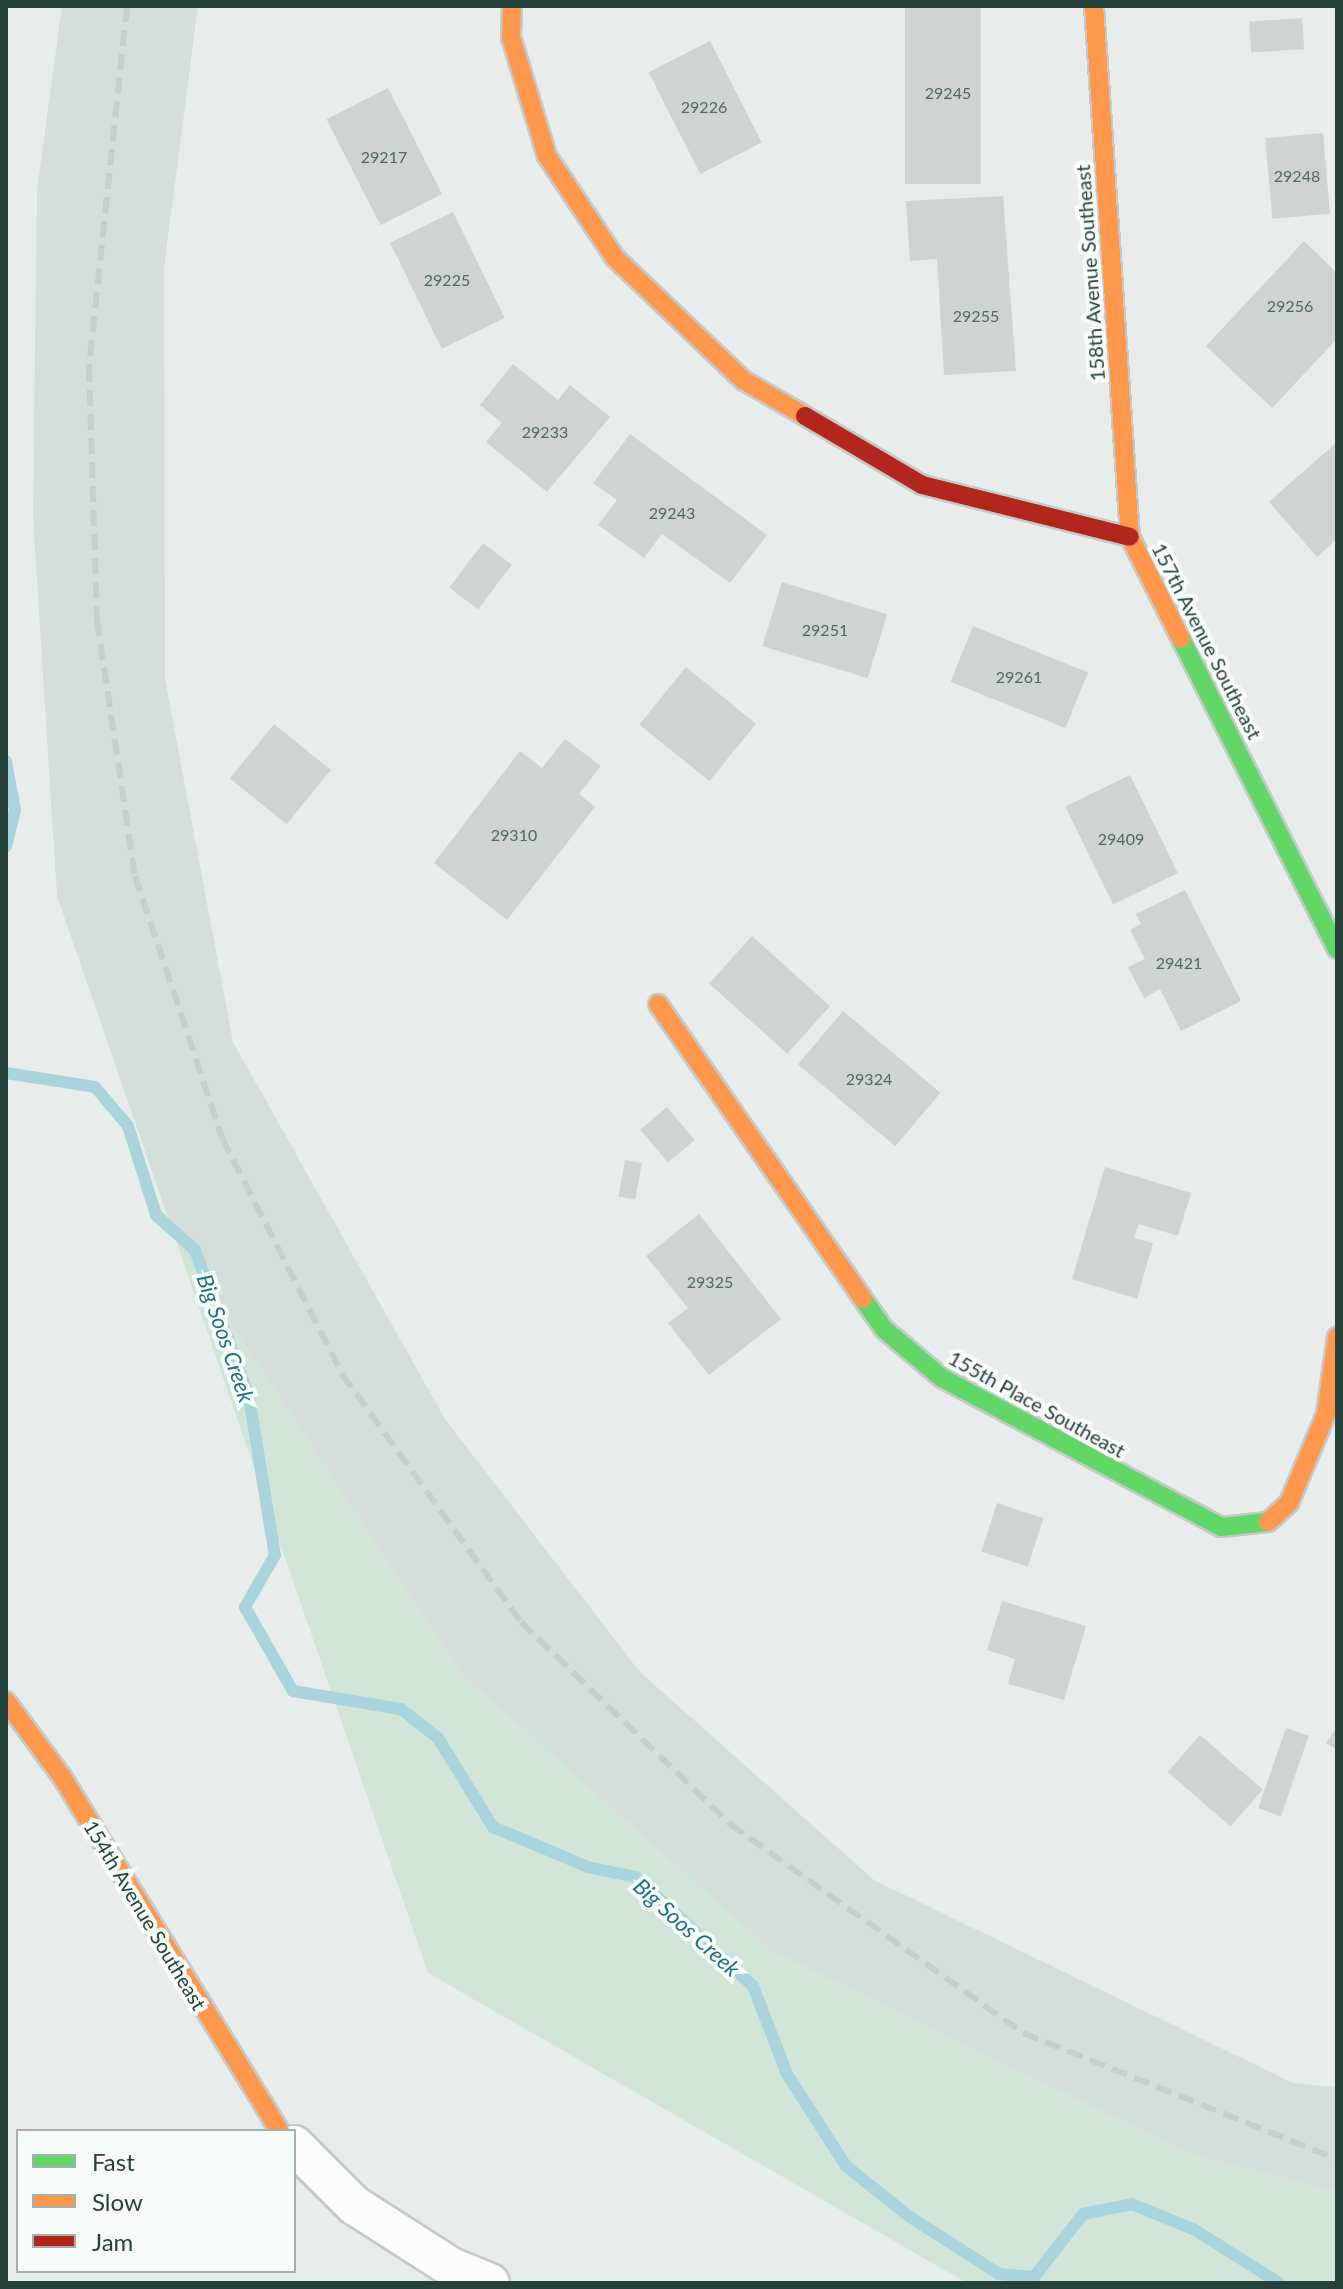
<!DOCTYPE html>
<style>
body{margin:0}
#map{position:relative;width:1343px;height:2289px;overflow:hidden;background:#e8edeb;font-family:Lato,sans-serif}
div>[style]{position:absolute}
.built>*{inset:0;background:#d6dedb}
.green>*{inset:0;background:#d1e6d8}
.stream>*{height:12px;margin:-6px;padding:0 6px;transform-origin:6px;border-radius:6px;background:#a9d4db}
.building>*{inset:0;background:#cfd4d2;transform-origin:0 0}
.roads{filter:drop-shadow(2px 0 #c5cac8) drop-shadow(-2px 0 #c5cac8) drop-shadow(0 2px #c5cac8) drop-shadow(0 -2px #c5cac8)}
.street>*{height:38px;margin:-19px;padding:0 19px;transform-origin:19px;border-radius:19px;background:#fcfcfc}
.fast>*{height:18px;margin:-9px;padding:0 9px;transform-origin:9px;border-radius:9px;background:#63d668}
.slow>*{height:18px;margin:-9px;padding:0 9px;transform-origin:9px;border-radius:9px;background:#ff974d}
.jam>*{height:18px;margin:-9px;padding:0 9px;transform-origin:9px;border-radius:9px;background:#b3261e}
.rail>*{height:6px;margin-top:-3px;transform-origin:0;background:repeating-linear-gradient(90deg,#c9cdcc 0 16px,transparent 0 24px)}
span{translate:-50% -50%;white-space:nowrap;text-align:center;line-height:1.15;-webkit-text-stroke:8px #f7fbf9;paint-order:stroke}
.number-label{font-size:16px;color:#506761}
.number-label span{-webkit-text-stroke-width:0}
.street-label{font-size:20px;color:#24423a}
.water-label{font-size:22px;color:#1c6f80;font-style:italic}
.frame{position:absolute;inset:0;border:8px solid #24423a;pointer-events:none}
.legend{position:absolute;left:16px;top:2129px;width:280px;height:144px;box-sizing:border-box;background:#f7fbf9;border:2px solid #a3b1ad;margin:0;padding:10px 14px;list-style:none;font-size:24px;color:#24423a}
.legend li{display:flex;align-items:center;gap:16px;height:40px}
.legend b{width:40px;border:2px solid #a3b1ad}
</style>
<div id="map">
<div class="built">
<div style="clip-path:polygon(62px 6px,198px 6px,164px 268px,165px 679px,233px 1042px,445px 1419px,640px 1672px,874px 1880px,1293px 2083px,1337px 2087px,1337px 2192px,1189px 2154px,771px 1951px,463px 1676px,176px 1241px,57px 896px,33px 517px,37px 190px)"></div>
</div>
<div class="green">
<div style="clip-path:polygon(176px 1241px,463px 1676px,771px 1951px,1189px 2154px,1337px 2192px,1337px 2283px,967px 2283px,428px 1973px)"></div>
</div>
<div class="stream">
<div style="left:6px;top:761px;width:50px;rotate:79.6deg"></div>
<div style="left:15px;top:810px;width:38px;rotate:104deg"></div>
<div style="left:6px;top:1073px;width:90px;rotate:8.9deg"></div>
<div style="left:95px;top:1087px;width:51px;rotate:49.8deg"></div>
<div style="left:128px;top:1126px;width:93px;rotate:72.5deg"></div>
<div style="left:156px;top:1215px;width:52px;rotate:41.9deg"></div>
<div style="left:195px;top:1250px;width:157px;rotate:69.8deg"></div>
<div style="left:249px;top:1397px;width:160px;rotate:80.7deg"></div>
<div style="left:275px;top:1555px;width:60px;rotate:120deg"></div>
<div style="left:245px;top:1607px;width:97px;rotate:60.3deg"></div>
<div style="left:293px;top:1691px;width:109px;rotate:9.5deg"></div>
<div style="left:401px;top:1709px;width:47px;rotate:38.1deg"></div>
<div style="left:438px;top:1738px;width:105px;rotate:58.3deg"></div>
<div style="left:493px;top:1827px;width:103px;rotate:22.8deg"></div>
<div style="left:588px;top:1867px;width:49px;rotate:11.8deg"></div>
<div style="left:636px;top:1877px;width:160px;rotate:43deg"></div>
<div style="left:753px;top:1986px;width:94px;rotate:68.9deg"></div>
<div style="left:787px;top:2074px;width:109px;rotate:57.3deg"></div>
<div style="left:846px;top:2166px;width:82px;rotate:38.6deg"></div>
<div style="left:910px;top:2217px;width:106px;rotate:32.6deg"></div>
<div style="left:999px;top:2274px;width:35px;rotate:5deg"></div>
<div style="left:1034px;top:2277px;width:80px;rotate:-52.1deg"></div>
<div style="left:1083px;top:2214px;width:50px;rotate:-11.5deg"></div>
<div style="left:1132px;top:2204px;width:68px;rotate:22.4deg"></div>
<div style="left:1195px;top:2230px;width:99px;rotate:32.2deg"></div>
</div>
<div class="building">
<div style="left:905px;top:6px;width:76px;height:178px"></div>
<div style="left:1302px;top:18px;width:31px;height:53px;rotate:86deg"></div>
<div style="left:710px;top:41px;width:114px;height:69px;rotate:63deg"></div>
<div style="left:388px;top:88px;width:119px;height:69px;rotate:63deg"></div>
<div style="left:1323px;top:133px;width:81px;height:58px;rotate:85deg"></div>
<div style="clip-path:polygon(1003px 196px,1016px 371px,944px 375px,937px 259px,910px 261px,906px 201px)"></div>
<div style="left:453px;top:212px;width:118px;height:70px;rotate:64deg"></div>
<div style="clip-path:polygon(1304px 241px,1337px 273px,1337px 339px,1272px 408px,1206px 346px)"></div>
<div style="clip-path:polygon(513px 364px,558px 400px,570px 385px,610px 417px,547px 492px,486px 442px,502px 423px,480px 405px)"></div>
<div style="clip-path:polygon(630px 434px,767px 535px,730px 583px,662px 534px,644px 558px,598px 525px,617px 500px,593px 483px)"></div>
<div style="clip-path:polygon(1337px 442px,1337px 539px,1317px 557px,1269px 502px)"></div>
<div style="left:483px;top:543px;width:36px;height:56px;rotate:37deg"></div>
<div style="left:782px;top:582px;width:110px;height:67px;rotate:17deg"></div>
<div style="left:973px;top:626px;width:124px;height:60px;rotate:22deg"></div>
<div style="left:686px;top:667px;width:90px;height:74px;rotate:39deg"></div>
<div style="left:274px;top:724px;width:73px;height:70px;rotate:39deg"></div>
<div style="clip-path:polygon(565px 739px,601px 766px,579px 794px,595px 807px,507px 920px,434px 863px,520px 751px,542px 768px)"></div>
<div style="left:1130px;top:775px;width:109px;height:72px;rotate:64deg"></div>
<div style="clip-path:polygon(1185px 890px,1241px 1001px,1181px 1031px,1160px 989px,1144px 998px,1128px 967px,1145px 959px,1130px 930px,1141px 924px,1136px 914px)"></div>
<div style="left:752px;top:936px;width:105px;height:64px;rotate:42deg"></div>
<div style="left:843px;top:1011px;width:127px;height:70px;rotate:40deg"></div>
<div style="left:667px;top:1107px;width:43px;height:35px;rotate:50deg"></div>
<div style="left:625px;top:1160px;width:17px;height:37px;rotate:10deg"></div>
<div style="clip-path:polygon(1105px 1167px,1191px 1193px,1178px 1236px,1139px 1224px,1134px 1238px,1153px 1243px,1137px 1299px,1072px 1279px)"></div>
<div style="clip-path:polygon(699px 1214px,781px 1319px,709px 1375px,668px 1323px,688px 1308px,646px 1256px)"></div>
<div style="left:997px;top:1503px;width:49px;height:51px;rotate:18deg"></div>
<div style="clip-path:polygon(1002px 1601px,1086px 1626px,1064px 1700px,1008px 1684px,1015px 1659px,987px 1650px)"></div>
<div style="clip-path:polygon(1337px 1727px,1337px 1750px,1326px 1743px)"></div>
<div style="left:1286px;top:1728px;width:24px;height:85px;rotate:19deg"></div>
<div style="left:1200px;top:1735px;width:83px;height:49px;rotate:41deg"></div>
</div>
<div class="roads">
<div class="street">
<div style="left:294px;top:2145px;width:85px;rotate:45deg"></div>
<div style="left:354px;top:2205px;width:115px;rotate:32.6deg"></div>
<div style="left:451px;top:2267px;width:42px;rotate:22.3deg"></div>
</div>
<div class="fast">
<div style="left:1181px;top:639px;width:347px;rotate:63.3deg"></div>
<div style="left:863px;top:1299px;width:38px;rotate:55deg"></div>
<div style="left:885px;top:1330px;width:75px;rotate:40.1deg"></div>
<div style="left:942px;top:1378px;width:316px;rotate:28.1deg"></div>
<div style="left:1221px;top:1527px;width:47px;rotate:-6.1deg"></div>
</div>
<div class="slow">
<div style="left:512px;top:6px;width:31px;rotate:92deg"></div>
<div style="left:511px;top:37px;width:124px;rotate:73.2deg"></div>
<div style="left:547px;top:156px;width:123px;rotate:56.3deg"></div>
<div style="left:615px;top:258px;width:177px;rotate:43.6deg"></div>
<div style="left:743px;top:380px;width:72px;rotate:30.1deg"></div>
<div style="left:1094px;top:6px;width:532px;rotate:86.12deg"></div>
<div style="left:1130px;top:537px;width:114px;rotate:63.4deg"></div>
<div style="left:658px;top:1004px;width:359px;rotate:55.2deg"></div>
<div style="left:1268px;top:1522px;width:28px;rotate:-42deg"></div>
<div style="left:1289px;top:1503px;width:96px;rotate:-67.4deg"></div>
<div style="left:1326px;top:1414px;width:78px;rotate:-81.9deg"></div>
<div style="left:6px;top:1701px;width:94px;rotate:53.6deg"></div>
<div style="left:62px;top:1777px;width:416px;rotate:58.4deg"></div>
</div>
<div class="jam">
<div style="left:805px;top:416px;width:136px;rotate:30.5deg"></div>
<div style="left:922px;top:485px;width:214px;rotate:14deg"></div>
</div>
</div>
<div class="rail">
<div style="left:127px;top:6px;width:362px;rotate:96deg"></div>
<div style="left:89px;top:366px;width:254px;rotate:88.2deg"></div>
<div style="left:97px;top:620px;width:259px;rotate:81.6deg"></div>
<div style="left:135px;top:876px;width:276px;rotate:71.6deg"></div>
<div style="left:222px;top:1138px;width:265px;rotate:63deg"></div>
<div style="left:342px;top:1374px;width:306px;rotate:54.2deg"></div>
<div style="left:521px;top:1622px;width:291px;rotate:44deg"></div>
<div style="left:730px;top:1824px;width:360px;rotate:35.5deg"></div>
<div style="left:1023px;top:2033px;width:338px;rotate:21.9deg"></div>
</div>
<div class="number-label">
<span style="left:948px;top:93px">29245</span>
<span style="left:704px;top:107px">29226</span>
<span style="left:384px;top:157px">29217</span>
<span style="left:1297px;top:176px">29248</span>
<span style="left:447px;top:280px">29225</span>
<span style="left:1290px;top:306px">29256</span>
<span style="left:976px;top:316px">29255</span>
<span style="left:545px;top:432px">29233</span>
<span style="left:672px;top:513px">29243</span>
<span style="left:825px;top:630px">29251</span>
<span style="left:1019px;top:677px">29261</span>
<span style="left:514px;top:835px">29310</span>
<span style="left:1121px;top:839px">29409</span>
<span style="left:1179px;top:963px">29421</span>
<span style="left:869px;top:1079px">29324</span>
<span style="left:710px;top:1282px">29325</span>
</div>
<div class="street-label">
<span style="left:1090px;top:273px;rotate:-94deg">158th Avenue Southeast</span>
<span style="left:1207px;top:641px;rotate:63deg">157th Avenue Southeast</span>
<span style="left:1037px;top:1404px;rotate:29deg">155th Place Southeast</span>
<span style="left:145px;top:1915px;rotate:59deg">154th Avenue Southeast</span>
</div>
<div class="water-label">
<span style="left:226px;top:1338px;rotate:71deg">Big Soos Creek</span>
<span style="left:687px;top:1927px;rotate:42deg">Big Soos Creek</span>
</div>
<div class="frame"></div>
<ul class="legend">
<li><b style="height:10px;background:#63d668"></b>Fast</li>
<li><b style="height:10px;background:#ff974d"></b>Slow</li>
<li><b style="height:10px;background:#b3261e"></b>Jam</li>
</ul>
</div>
